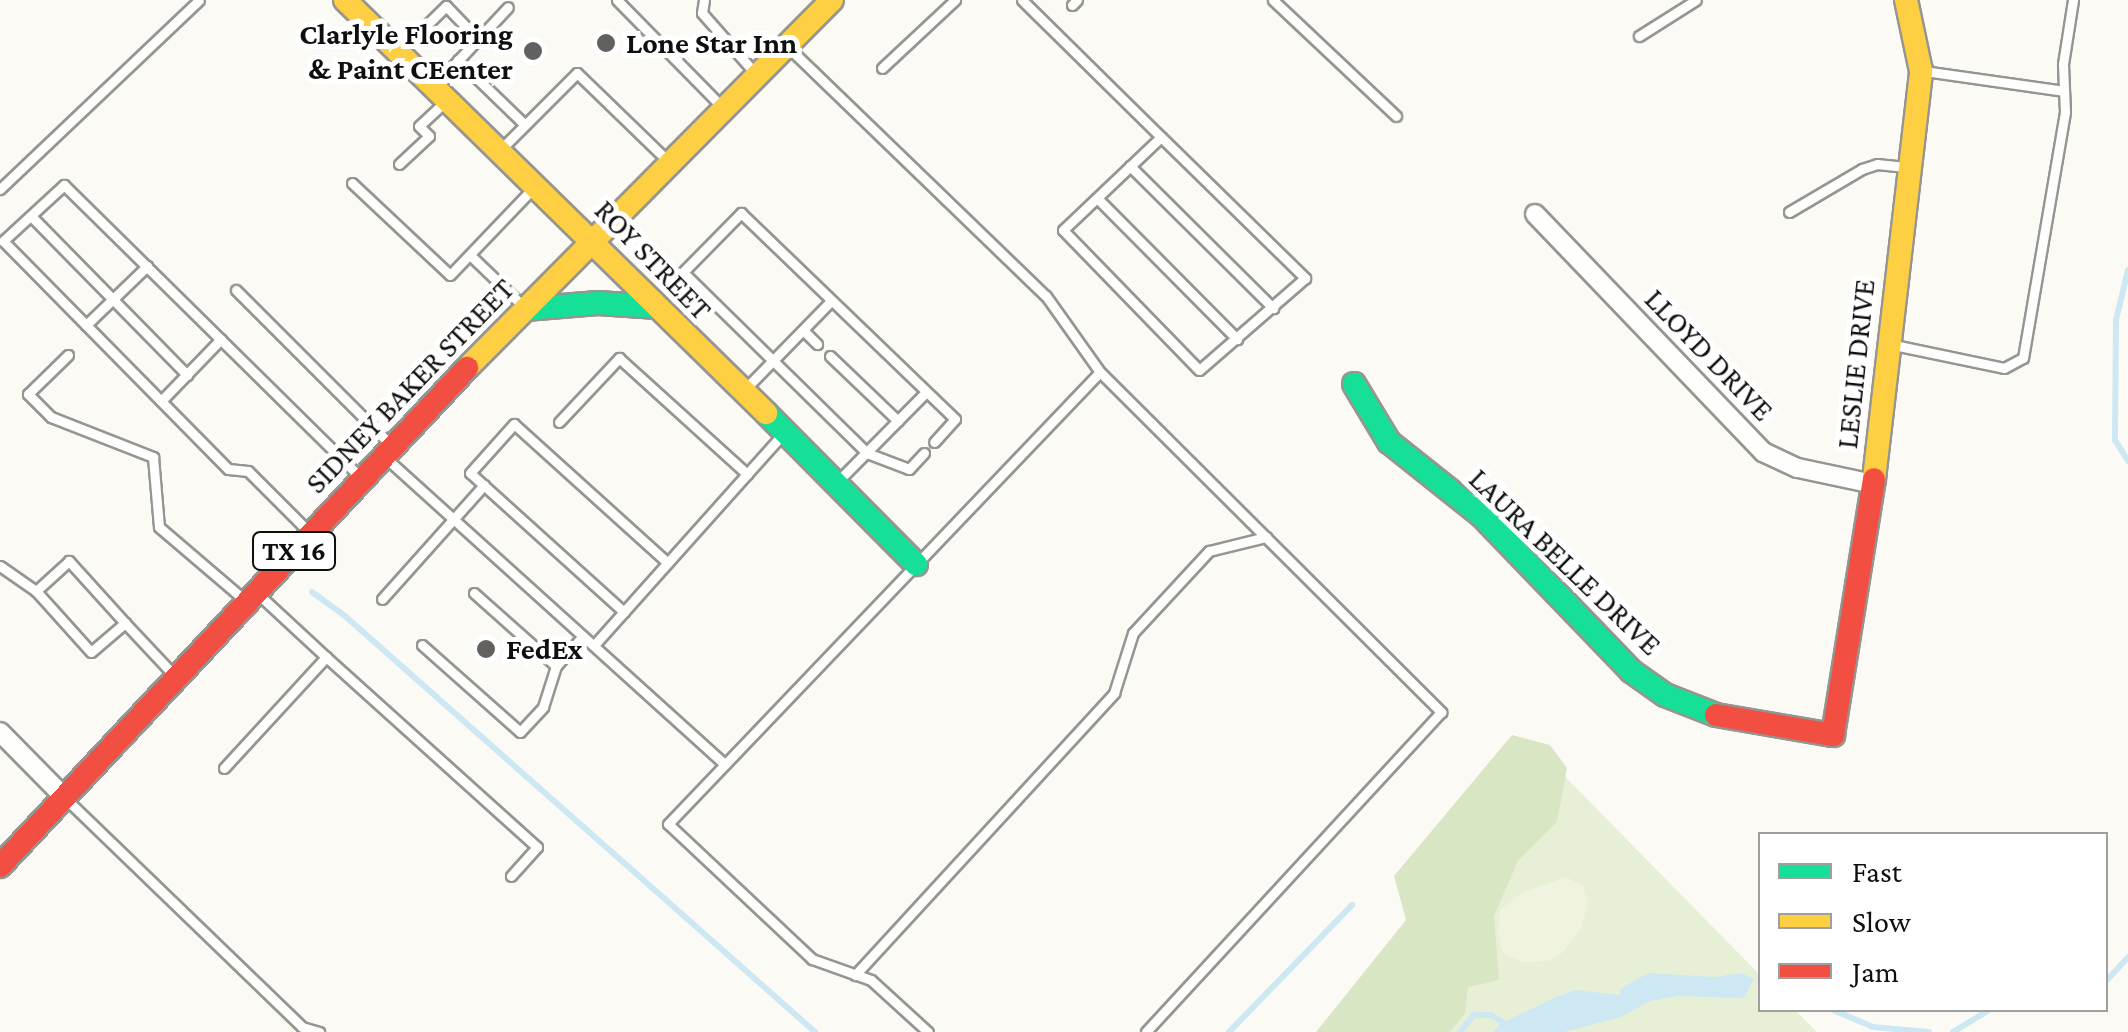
<!DOCTYPE html>
<style>
body{margin:0}
#map{position:relative;width:2128px;height:1032px;overflow:hidden;background:#fbfaf4;font-family:"Crimson Pro",serif}
div>[style]{position:absolute}
.green>*{inset:0;background:#e7f0d6}
.forest>*{inset:0;background:#d8e6c4}
.pitch>*{inset:0;background:#eff3df}
.water>*{inset:0;background:#cde8f3}
.stream>*{height:6px;margin:-3px;padding:0 3px;transform-origin:3px;border-radius:3px;background:#cde8f3}
.roads{filter:drop-shadow(2px 0 #959592) drop-shadow(-2px 0 #959592) drop-shadow(0 2px #959592) drop-shadow(0 -2px #959592)}
.lane>*{height:9px;margin:-4.5px;padding:0 4.5px;transform-origin:4.5px;border-radius:4.5px;background:#fefefd}
.street>*{height:18px;margin:-9px;padding:0 9px;transform-origin:9px;border-radius:9px;background:#fefefd}
.fast>*{height:22px;margin:-11px;padding:0 11px;transform-origin:11px;border-radius:11px;background:#16e098}
.slow>*{height:22px;margin:-11px;padding:0 11px;transform-origin:11px;border-radius:11px;background:#ffcf43}
.jam>*{height:22px;margin:-11px;padding:0 11px;transform-origin:11px;border-radius:11px;background:#f24e42}
.dots>*{width:28px;height:28px;translate:-50% -50%;box-sizing:border-box;border:5px solid #fff;border-radius:50%}
span{translate:-50% -50%;white-space:nowrap;text-align:center;line-height:1.15;-webkit-text-stroke:10px #fff;paint-order:stroke}
.shield-label span{padding:2px 8px;background:#fff;border:2px solid;border-radius:8px;-webkit-text-stroke-width:0}
.shield-label{font-size:28px;color:#0f0f0f;font-weight:700}
.poi-label{font-size:30px;color:#0f0f0f;font-weight:700}
.right{translate:-100% -50%;text-align:right}
.left{translate:0 -50%;text-align:left}
.street-label{font-size:30px;color:#0f0f0f}
.legend{position:absolute;left:1758px;top:832px;width:350px;height:180px;box-sizing:border-box;background:#fff;border:2px solid #9f9f9f;margin:0;padding:12px 18px;list-style:none;font-size:30px;color:#0f0f0f}
.legend li{display:flex;align-items:center;gap:20px;height:50px}
.legend b{width:50px;border:2px solid #9f9f9f}
</style>
<div id="map">
<div class="green">
<div style="clip-path:polygon(1535px 746px,1760px 975px,1760px 1010px,1795px 1010px,1817px 1032px,1361px 1032px)"></div>
</div>
<div class="forest">
<div style="clip-path:polygon(1512px 735px,1550px 745px,1567px 768px,1557px 822px,1518px 861px,1494px 916px,1499px 980px,1468px 987px,1465px 1013px,1450px 1032px,1316px 1032px,1406px 920px,1394px 876px)"></div>
</div>
<div class="pitch">
<div style="clip-path:polygon(1566px 877px,1583px 886px,1588px 903px,1581px 928px,1562px 953px,1548px 961px,1523px 962px,1503px 953px,1498px 933px,1500px 910px,1522px 893px)"></div>
</div>
<div class="water">
<div style="clip-path:polygon(1648px 973px,1715px 977px,1741px 973px,1754px 979px,1744px 998px,1678px 996px,1650px 1001px,1621px 1017px,1564px 1032px,1493px 1032px,1500px 1024px,1556px 997px,1576px 990px,1619px 995px,1622px 988px)"></div>
</div>
<div class="stream">
<div style="left:2128px;top:270px;width:51px;rotate:103.5deg"></div>
<div style="left:2116px;top:320px;width:120px;rotate:90.5deg"></div>
<div style="left:2115px;top:440px;width:25px;rotate:58deg"></div>
<div style="left:312px;top:592px;width:41px;rotate:36deg"></div>
<div style="left:345px;top:616px;width:628px;rotate:41.51deg"></div>
<div style="left:2106px;top:981px;width:33px;rotate:-47deg"></div>
<div style="left:1833px;top:1010px;width:43px;rotate:23deg"></div>
<div style="left:1873px;top:1027px;width:56px;rotate:5.1deg"></div>
<div style="left:1229px;top:1032px;width:177px;rotate:-45.9deg"></div>
<div style="left:1460px;top:1032px;width:22px;rotate:-51deg"></div>
<div style="left:1474px;top:1015px;width:17px"></div>
<div style="left:1491px;top:1015px;width:19px;rotate:32deg"></div>
<div style="left:1953px;top:1032px;width:42px;rotate:-31.4deg"></div>
</div>
<div class="roads">
<div class="lane">
<div style="left:617px;top:0;width:153px;rotate:45.5deg"></div>
<div style="left:704px;top:0;width:13px;rotate:99deg"></div>
<div style="left:702px;top:13px;width:79px;rotate:48.6deg"></div>
<div style="left:1022px;top:0;width:195px;rotate:44.6deg"></div>
<div style="left:1161px;top:137px;width:202px;rotate:44.4deg"></div>
<div style="left:1305px;top:278px;width:140px;rotate:139deg"></div>
<div style="left:1199px;top:370px;width:195px;rotate:-134.2deg"></div>
<div style="left:1063px;top:230px;width:135px;rotate:-43.5deg"></div>
<div style="left:1273px;top:0;width:169px;rotate:43.3deg"></div>
<div style="left:1072px;top:5px;width:7px;rotate:-45deg"></div>
<div style="left:1639px;top:36px;width:67px;rotate:-32.3deg"></div>
<div style="left:401px;top:50px;width:63px;rotate:-44.4deg"></div>
<div style="left:446px;top:6px;width:46px;rotate:45.9deg"></div>
<div style="left:791px;top:50px;width:354px;rotate:44deg"></div>
<div style="left:1046px;top:296px;width:93px;rotate:54.6deg"></div>
<div style="left:458px;top:60px;width:93px;rotate:44.1deg"></div>
<div style="left:882px;top:68px;width:100px;rotate:-43deg"></div>
<div style="left:1924px;top:71px;width:141px;rotate:8.1deg"></div>
<div style="left:436px;top:84px;width:105px;rotate:-46.9deg"></div>
<div style="left:502px;top:148px;width:106px;rotate:-45deg"></div>
<div style="left:577px;top:73px;width:128px;rotate:44.1deg"></div>
<div style="left:399px;top:164px;width:41px;rotate:-43deg"></div>
<div style="left:429px;top:136px;width:14px;rotate:-135deg"></div>
<div style="left:419px;top:126px;width:37px;rotate:-43deg"></div>
<div style="left:1130px;top:166px;width:202px;rotate:44.8deg"></div>
<div style="left:352px;top:183px;width:134px;rotate:43.2deg"></div>
<div style="left:450px;top:275px;width:122px;rotate:-46.3deg"></div>
<div style="left:0;top:189px;width:274px;rotate:-43.5deg"></div>
<div style="left:1097px;top:198px;width:199px;rotate:45.2deg"></div>
<div style="left:1789px;top:212px;width:85px;rotate:-30.5deg"></div>
<div style="left:1862px;top:169px;width:16px;rotate:-18deg"></div>
<div style="left:1877px;top:164px;width:31px;rotate:6deg"></div>
<div style="left:31px;top:216px;width:223px;rotate:45.5deg"></div>
<div style="left:470px;top:255px;width:72px;rotate:43.9deg"></div>
<div style="left:236px;top:290px;width:212px;rotate:45deg"></div>
<div style="left:86px;top:325px;width:85px;rotate:-44deg"></div>
<div style="left:803px;top:330px;width:20px;rotate:45deg"></div>
<div style="left:1894px;top:345px;width:112px;rotate:11.8deg"></div>
<div style="left:2004px;top:368px;width:21px;rotate:-28deg"></div>
<div style="left:2023px;top:358px;width:250px;rotate:-80.3deg"></div>
<div style="left:2065px;top:112px;width:48px;rotate:-92.4deg"></div>
<div style="left:2063px;top:64px;width:65px;rotate:-81.1deg"></div>
<div style="left:68px;top:355px;width:56px;rotate:135.7deg"></div>
<div style="left:28px;top:394px;width:33px;rotate:45deg"></div>
<div style="left:51px;top:417px;width:110px;rotate:21.4deg"></div>
<div style="left:153px;top:457px;width:70px;rotate:85.1deg"></div>
<div style="left:159px;top:527px;width:108px;rotate:40.5deg"></div>
<div style="left:830px;top:356px;width:94px;rotate:43.7deg"></div>
<div style="left:747px;top:387px;width:120px;rotate:-45.7deg"></div>
<div style="left:161px;top:401px;width:86px;rotate:-45.9deg"></div>
<div style="left:559px;top:422px;width:88px;rotate:-46.8deg"></div>
<div style="left:619px;top:358px;width:173px;rotate:42.2deg"></div>
<div style="left:747px;top:474px;width:229px;rotate:131.8deg"></div>
<div style="left:924px;top:453px;width:22px;rotate:133deg"></div>
<div style="left:909px;top:469px;width:45px;rotate:-159.1deg"></div>
<div style="left:867px;top:453px;width:258px;rotate:-135.5deg"></div>
<div style="left:683px;top:272px;width:83px;rotate:-45.5deg"></div>
<div style="left:741px;top:213px;width:297px;rotate:43.9deg"></div>
<div style="left:955px;top:419px;width:31px;rotate:132deg"></div>
<div style="left:388px;top:460px;width:454px;rotate:42.1deg"></div>
<div style="left:747px;top:474px;width:52px;rotate:-48.1deg"></div>
<div style="left:840px;top:479px;width:121px;rotate:-45.3deg"></div>
<div style="left:306px;top:529px;width:82px;rotate:-135deg"></div>
<div style="left:248px;top:471px;width:20px;rotate:-174deg"></div>
<div style="left:228px;top:469px;width:320px;rotate:-134.6deg"></div>
<div style="left:3px;top:241px;width:83px;rotate:-42.6deg"></div>
<div style="left:64px;top:185px;width:410px;rotate:44.6deg"></div>
<div style="left:0;top:566px;width:44px;rotate:34.8deg"></div>
<div style="left:36px;top:591px;width:82px;rotate:48deg"></div>
<div style="left:91px;top:652px;width:45px;rotate:-40.5deg"></div>
<div style="left:125px;top:623px;width:84px;rotate:-132.1deg"></div>
<div style="left:69px;top:561px;width:45px;rotate:137.7deg"></div>
<div style="left:474px;top:593px;width:110px;rotate:41.7deg"></div>
<div style="left:258px;top:594px;width:93px;rotate:42.8deg"></div>
<div style="left:382px;top:599px;width:153px;rotate:-48.2deg"></div>
<div style="left:624px;top:612px;width:207px;rotate:-137.9deg"></div>
<div style="left:470px;top:473px;width:66px;rotate:-48.1deg"></div>
<div style="left:514px;top:424px;width:207px;rotate:42.1deg"></div>
<div style="left:125px;top:623px;width:67px;rotate:46.8deg"></div>
<div style="left:422px;top:645px;width:131px;rotate:41.6deg"></div>
<div style="left:520px;top:732px;width:34px;rotate:-47deg"></div>
<div style="left:543px;top:707px;width:43px;rotate:-72.4deg"></div>
<div style="left:556px;top:666px;width:40px;rotate:-48deg"></div>
<div style="left:224px;top:768px;width:151px;rotate:-47.4deg"></div>
<div style="left:326px;top:657px;width:284px;rotate:42deg"></div>
<div style="left:537px;top:847px;width:39px;rotate:132deg"></div>
<div style="left:66px;top:799px;width:328px;rotate:44deg"></div>
<div style="left:302px;top:1027px;width:18px;rotate:16deg"></div>
<div style="left:855px;top:975px;width:383px;rotate:-47.4deg"></div>
<div style="left:1114px;top:693px;width:63px;rotate:-72.4deg"></div>
<div style="left:1133px;top:633px;width:112px;rotate:-47.2deg"></div>
<div style="left:1209px;top:551px;width:59px;rotate:-13.8deg"></div>
<div style="left:928px;top:1032px;width:77px;rotate:-137.6deg"></div>
<div style="left:871px;top:980px;width:63px;rotate:-160.4deg"></div>
<div style="left:812px;top:959px;width:197px;rotate:-136.8deg"></div>
<div style="left:668px;top:824px;width:625px;rotate:-46.3deg"></div>
<div style="left:1100px;top:372px;width:482px;rotate:44.9deg"></div>
<div style="left:1441px;top:712px;width:435px;rotate:132.7deg"></div>
</div>
<div class="street">
<div style="left:1535px;top:214px;width:330px;rotate:46.2deg"></div>
<div style="left:1763px;top:452px;width:38px;rotate:25deg"></div>
<div style="left:1798px;top:468px;width:77px;rotate:12deg"></div>
<div style="left:0;top:732px;width:91px;rotate:45.4deg"></div>
</div>
<div class="fast">
<div style="left:526px;top:309px;width:72px;rotate:-4.8deg"></div>
<div style="left:598px;top:303px;width:59px;rotate:3.9deg"></div>
<div style="left:1354px;top:384px;width:68px;rotate:58.9deg"></div>
<div style="left:1389px;top:442px;width:119px;rotate:38.5deg"></div>
<div style="left:1482px;top:516px;width:215px;rotate:46.1deg"></div>
<div style="left:1631px;top:671px;width:42px;rotate:35.2deg"></div>
<div style="left:1665px;top:695px;width:55px;rotate:21.4deg"></div>
<div style="left:766px;top:413px;width:213px;rotate:45.2deg"></div>
</div>
<div class="slow">
<div style="left:345px;top:0;width:590px;rotate:44.45deg"></div>
<div style="left:467px;top:368px;width:518px;rotate:-45.23deg"></div>
<div style="left:1874px;top:479px;width:411px;rotate:-83.4deg"></div>
<div style="left:1921px;top:71px;width:73px;rotate:-101.9deg"></div>
</div>
<div class="jam">
<div style="left:1716px;top:715px;width:119px;rotate:9.7deg"></div>
<div style="left:1833px;top:735px;width:259px;rotate:-80.9deg"></div>
<div style="left:0;top:866px;width:683px;rotate:-46.84deg"></div>
</div>
</div>
<div class="dots">
<div style="left:606px;top:43px;background:#62615f"></div>
<div style="left:533px;top:51px;background:#62615f"></div>
<div style="left:486px;top:649px;background:#62615f"></div>
</div>
<div class="shield-label">
<span style="left:294px;top:551px">TX 16</span>
</div>
<div class="poi-label">
<span class="right" style="left:513px;top:51px">Clarlyle Flooring<br>&amp; Paint CEenter</span>
<span class="left" style="left:626px;top:43px">Lone Star Inn</span>
<span class="left" style="left:506px;top:649px">FedEx</span>
</div>
<div class="street-label">
<span style="left:653px;top:260px;rotate:46deg">ROY STREET</span>
<span style="left:1709px;top:355px;rotate:46deg">LLOYD DRIVE</span>
<span style="left:1856px;top:364px;rotate:-84deg">LESLIE DRIVE</span>
<span style="left:410px;top:386px;rotate:-46deg">SIDNEY BAKER STREET</span>
<span style="left:1565px;top:562px;rotate:44deg">LAURA BELLE DRIVE</span>
</div>
<ul class="legend">
<li><b style="height:12px;background:#16e098"></b>Fast</li>
<li><b style="height:12px;background:#ffcf43"></b>Slow</li>
<li><b style="height:12px;background:#f24e42"></b>Jam</li>
</ul>
</div>
